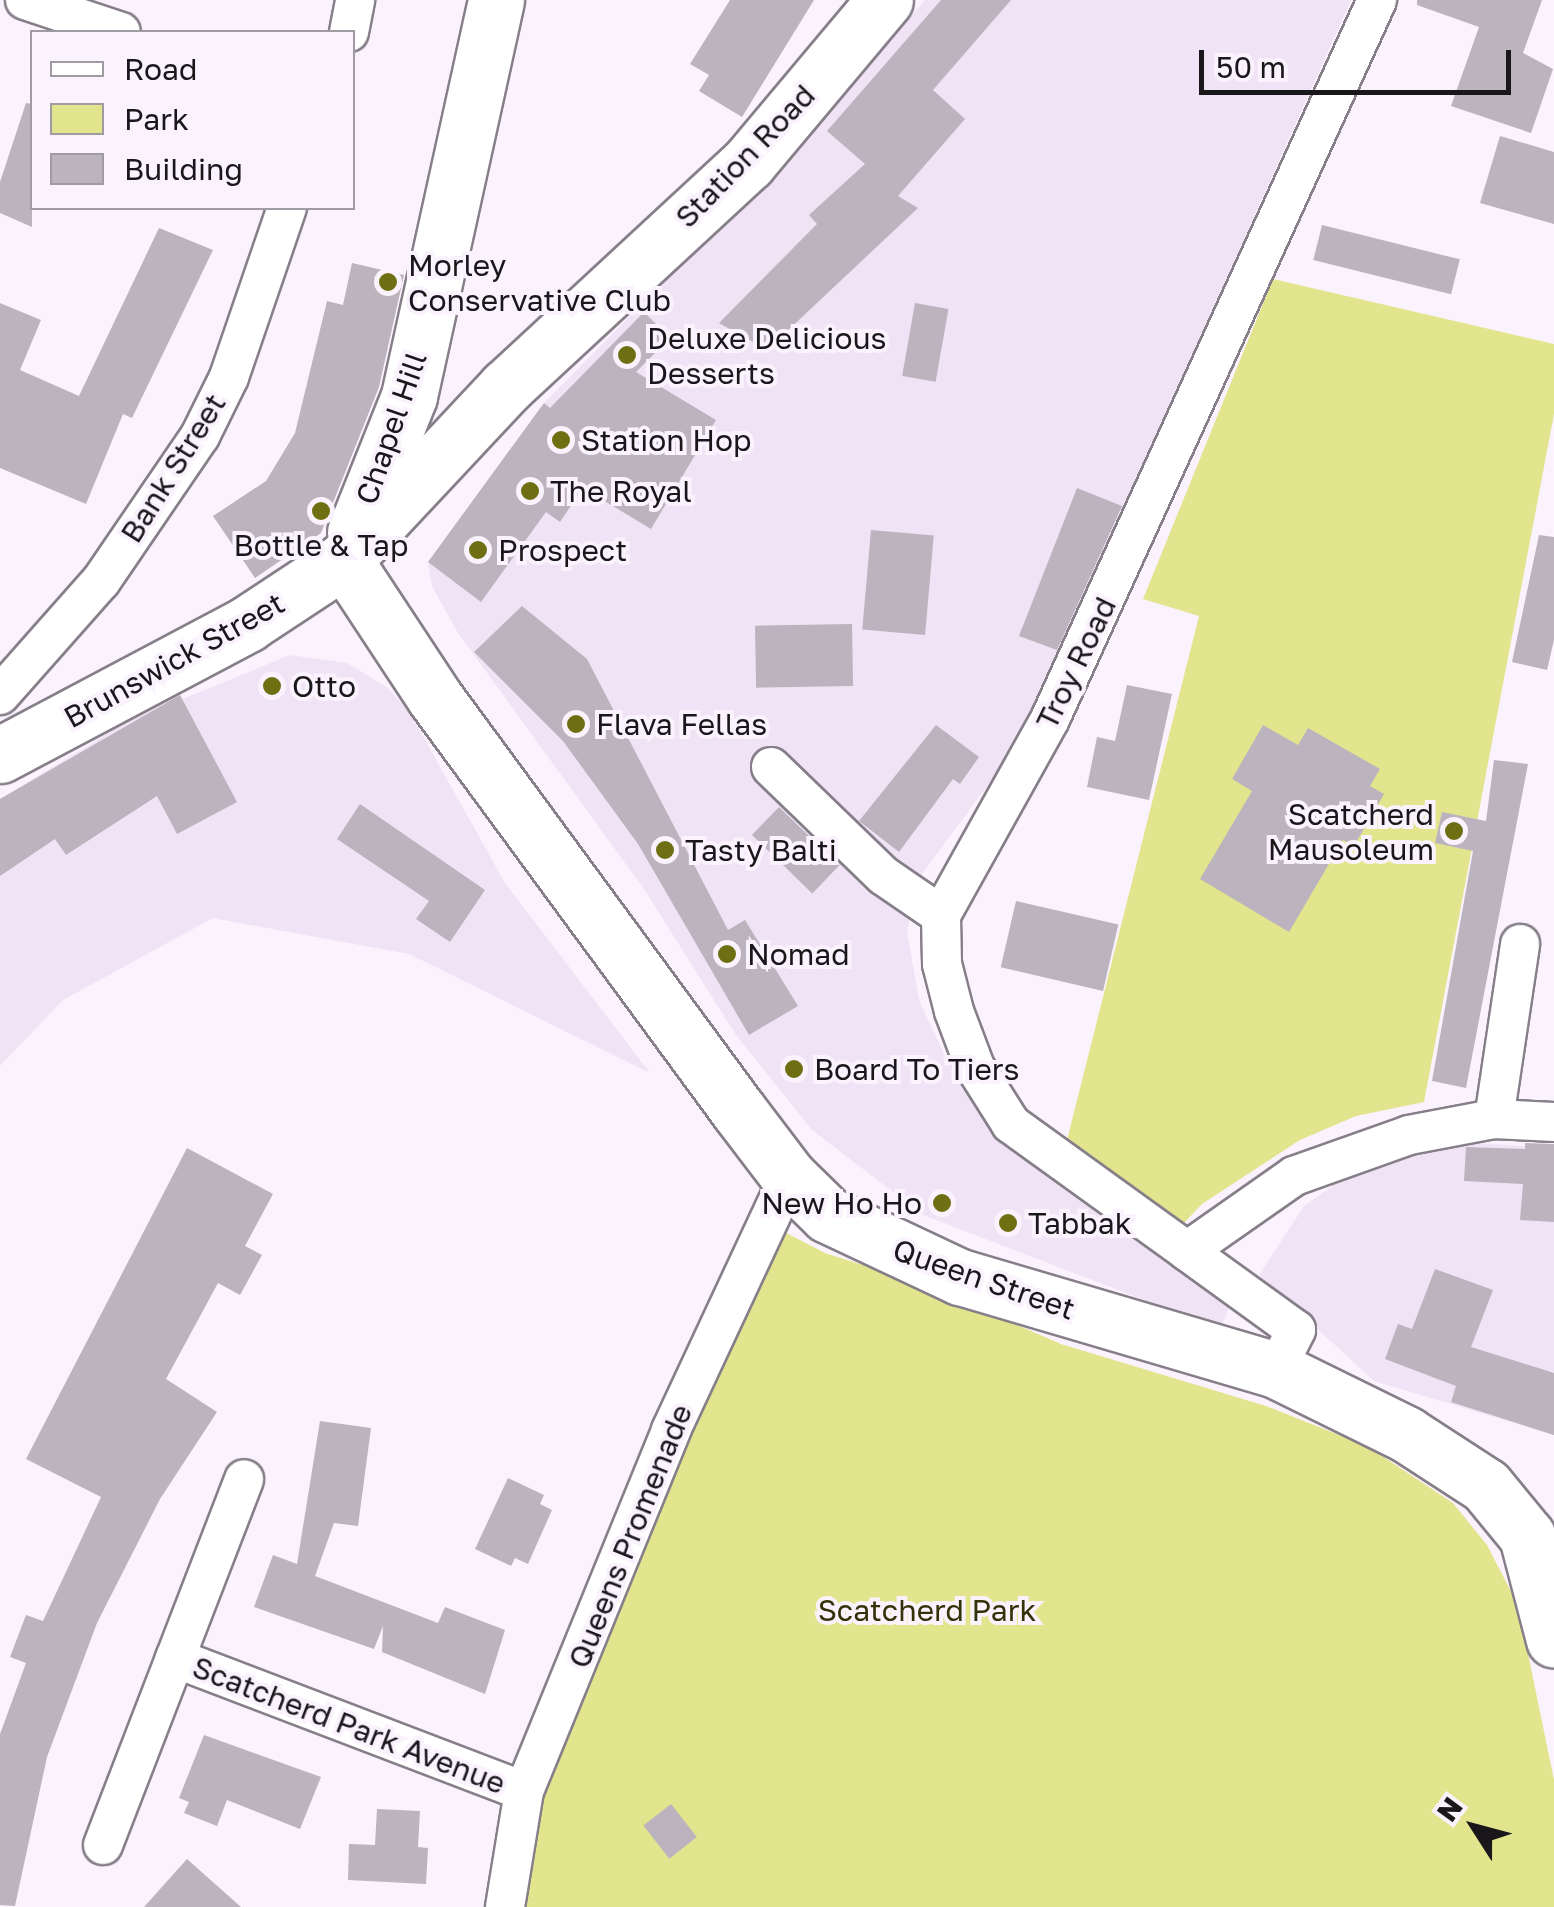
<!DOCTYPE html>
<style>
body{margin:0}
#map{position:relative;width:1554px;height:1907px;overflow:hidden;background:#faf2fd;font-family:"Golos Text",sans-serif}
div>[style]{position:absolute}
.built>*{inset:0;background:#f0e3f5}
.green>*{inset:0;background:#e2e58d}
.building>*{inset:0;background:#bbb3be;transform-origin:0 0}
.roads{filter:drop-shadow(2px 0 #867f89) drop-shadow(-2px 0 #867f89) drop-shadow(0 2px #867f89) drop-shadow(0 -2px #867f89)}
.street>*{height:38px;margin:-19px;padding:0 19px;transform-origin:19px;border-radius:19px;background:#fff}
.secondary>*{height:55px;margin:-27.5px;padding:0 27.5px;transform-origin:27.5px;border-radius:27.5px;background:#fff}
.dots>*{width:28px;height:28px;translate:-50% -50%;box-sizing:border-box;border:5px solid #faf2fd;border-radius:50%}
span{translate:-50% -50%;white-space:nowrap;text-align:center;line-height:1.15;-webkit-text-stroke:8px #faf2fd;paint-order:stroke}
.street-label{font-size:30px;color:#19171a}
.poi-label{font-size:30px;color:#19171a}
.left{translate:0 -50%;text-align:left}
.right{translate:-100% -50%;text-align:right}
.park-label{font-size:30px;color:#313208}
.legend{position:absolute;left:30px;top:30px;width:325px;height:180px;box-sizing:border-box;background:#faf2fd;border:2px solid #a09aa2;margin:0;padding:12px 18px;list-style:none;font-size:30px;color:#19171a}
.legend li{display:flex;align-items:center;gap:20px;height:50px}
.legend b{width:50px;border:2px solid #a09aa2}
.north{position:absolute;left:1424px;top:1777px;width:100px;height:100px;-webkit-text-stroke:8px #faf2fd;paint-order:stroke;rotate:306deg;font-size:28px;font-weight:700;line-height:40px;text-align:center;color:#19171a}
.north::after{content:'';display:block;margin:auto;width:35px;height:45px;background:#19171a;clip-path:polygon(50% 0,100% 100%,50% 72%,0 100%)}
.scale{position:absolute;left:1199px;top:50px;width:312px;height:45px;box-sizing:border-box;border:5px solid #19171a;border-top:0;padding-left:12px;font-size:30px;line-height:35px;white-space:nowrap;color:#19171a;-webkit-text-stroke:8px #faf2fd;paint-order:stroke}
</style>
<div id="map">
<div class="built">
<div style="clip-path:polygon(925px 0,1351px 0,1124px 507px,1067px 654px,1030px 728px,922px 874px,907px 931px,919px 1000px,944px 1054px,995px 1128px,1066px 1191px,1229px 1308px,1220px 1329px,923px 1215px,812px 1130px,736px 1035px,644px 889px,458px 633px,432px 586px,428px 562px,544px 403px,811px 133px)"></div>
<div style="clip-path:polygon(290px 655px,347px 663px,388px 688px,410px 713px,505px 883px,650px 1073px,409px 954px,213px 918px,63px 1000px,0 1066px,0 799px,171px 695px,183px 699px)"></div>
<div style="clip-path:polygon(1461px 1142px,1554px 1148px,1554px 1435px,1374px 1381px,1259px 1275px,1304px 1206px,1361px 1166px)"></div>
</div>
<div class="green">
<div style="clip-path:polygon(1273px 279px,1554px 344px,1554px 414px,1424px 1102px,1356px 1116px,1300px 1140px,1202px 1204px,1184px 1223px,1067px 1140px,1199px 616px,1143px 599px)"></div>
<div style="clip-path:polygon(765px 1222px,825px 1253px,920px 1283px,1061px 1344px,1266px 1406px,1367px 1446px,1453px 1503px,1487px 1545px,1518px 1605px,1554px 1780px,1554px 1907px,505px 1907px,524px 1791px)"></div>
</div>
<div class="building">
<div style="clip-path:polygon(730px 0,814px 0,742px 117px,699px 91px,709px 75px,690px 64px)"></div>
<div style="clip-path:polygon(941px 0,1011px 0,933px 90px,965px 119px,898px 196px,918px 208px,767px 350px,719px 323px,817px 224px,809px 215px,865px 164px,827px 131px)"></div>
<div style="clip-path:polygon(1417px 0,1542px 0,1523px 53px,1553px 69px,1531px 133px,1451px 106px,1479px 27px,1417px 5px)"></div>
<div style="clip-path:polygon(26px 103px,32px 104px,32px 227px,0 213px,0 182px)"></div>
<div style="clip-path:polygon(1500px 136px,1554px 152px,1554px 224px,1480px 203px)"></div>
<div style="left:1322px;top:225px;width:142px;height:36px;rotate:14deg"></div>
<div style="clip-path:polygon(159px 228px,213px 250px,132px 418px,123px 414px,86px 504px,0 468px,0 303px,41px 320px,20px 370px,79px 396px)"></div>
<div style="clip-path:polygon(352px 263px,404px 275px,379px 387px,321px 533px,255px 578px,213px 516px,266px 481px,295px 433px,327px 301px,343px 305px)"></div>
<div style="left:915px;top:303px;width:34px;height:74px;rotate:10deg"></div>
<div style="clip-path:polygon(644px 312px,670px 338px,636px 372px,716px 420px,651px 529px,583px 488px,560px 522px,546px 512px,481px 602px,428px 562px,544px 403px,550px 408px)"></div>
<div style="clip-path:polygon(1077px 488px,1122px 506px,1057px 650px,1019px 636px)"></div>
<div style="left:871px;top:530px;width:63px;height:100px;rotate:5deg"></div>
<div style="clip-path:polygon(1539px 535px,1554px 537px,1554px 640px,1547px 670px,1512px 662px)"></div>
<div style="clip-path:polygon(522px 606px,587px 659px,728px 930px,745px 920px,798px 1006px,749px 1035px,638px 844px,563px 741px,474px 652px)"></div>
<div style="left:852px;top:624px;width:62px;height:97px;rotate:89deg"></div>
<div style="clip-path:polygon(1127px 685px,1172px 694px,1149px 800px,1087px 787px,1097px 737px,1115px 741px)"></div>
<div style="clip-path:polygon(180px 695px,237px 802px,177px 834px,157px 796px,66px 855px,55px 839px,0 876px,0 799px)"></div>
<div style="clip-path:polygon(936px 725px,979px 757px,960px 784px,953px 779px,899px 852px,859px 821px)"></div>
<div style="clip-path:polygon(1263px 725px,1298px 745px,1308px 728px,1380px 769px,1370px 786px,1384px 794px,1354px 846px,1343px 840px,1289px 932px,1200px 879px,1252px 791px,1232px 779px)"></div>
<div style="clip-path:polygon(1494px 760px,1528px 764px,1466px 1088px,1432px 1081px,1473px 851px,1435px 843px,1442px 812px,1486px 821px)"></div>
<div style="clip-path:polygon(360px 804px,485px 890px,450px 942px,416px 919px,429px 901px,337px 839px)"></div>
<div style="left:779px;top:807px;width:84px;height:39px;rotate:44deg"></div>
<div style="left:1016px;top:901px;width:105px;height:68px;rotate:13deg"></div>
<div style="clip-path:polygon(1525px 1143px,1554px 1144px,1554px 1222px,1520px 1220px,1523px 1184px,1464px 1181px,1466px 1147px,1525px 1149px)"></div>
<div style="clip-path:polygon(187px 1148px,273px 1194px,245px 1246px,262px 1255px,240px 1295px,218px 1283px,166px 1379px,217px 1412px,160px 1499px,97px 1623px,47px 1757px,15px 1906px,0 1905px,0 1734px,26px 1663px,10px 1657px,26px 1615px,43px 1621px,101px 1497px,26px 1459px)"></div>
<div style="clip-path:polygon(1435px 1269px,1493px 1290px,1471px 1347px,1554px 1373px,1554px 1435px,1451px 1402px,1456px 1386px,1385px 1359px,1398px 1324px,1412px 1329px)"></div>
<div style="clip-path:polygon(320px 1421px,371px 1428px,358px 1526px,334px 1523px,315px 1576px,438px 1623px,445px 1607px,505px 1630px,485px 1694px,382px 1652px,383px 1626px,374px 1649px,254px 1607px,273px 1555px,297px 1564px)"></div>
<div style="clip-path:polygon(508px 1478px,544px 1495px,540px 1504px,552px 1510px,528px 1564px,515px 1558px,511px 1566px,475px 1549px)"></div>
<div style="clip-path:polygon(204px 1735px,321px 1777px,300px 1829px,227px 1800px,217px 1826px,184px 1813px,189px 1802px,179px 1798px)"></div>
<div style="left:671px;top:1804px;width:42px;height:35px;rotate:52deg"></div>
<div style="clip-path:polygon(377px 1809px,420px 1811px,418px 1847px,428px 1848px,426px 1884px,348px 1880px,349px 1844px,375px 1845px)"></div>
<div style="clip-path:polygon(187px 1859px,241px 1907px,144px 1907px)"></div>
</div>
<div class="roads">
<div class="street">
<div style="left:25px;top:0;width:101px;rotate:18.4deg"></div>
<div style="left:349px;top:32px;width:33px;rotate:-79deg"></div>
<div style="left:0;top:695px;width:152px;rotate:-48.5deg"></div>
<div style="left:101px;top:581px;width:176px;rotate:-55.7deg"></div>
<div style="left:200px;top:436px;width:66px;rotate:-63.8deg"></div>
<div style="left:229px;top:377px;width:179px;rotate:-71.1deg"></div>
<div style="left:771px;top:767px;width:157px;rotate:44deg"></div>
<div style="left:884px;top:876px;width:69px;rotate:34.4deg"></div>
<div style="left:1494px;top:1119px;width:177px;rotate:-81.5deg"></div>
<div style="left:1187px;top:1251px;width:217px;rotate:-144.2deg"></div>
<div style="left:1011px;top:1124px;width:67px;rotate:-122.3deg"></div>
<div style="left:975px;top:1067px;width:60px;rotate:-110.6deg"></div>
<div style="left:954px;top:1011px;width:49px;rotate:-104.3deg"></div>
<div style="left:942px;top:964px;width:49px;rotate:-91.2deg"></div>
<div style="left:941px;top:915px;width:224px;rotate:-60.9deg"></div>
<div style="left:1050px;top:719px;width:790px;rotate:-65.54deg"></div>
<div style="left:1276px;top:1370px;width:45px;rotate:-63.4deg"></div>
<div style="left:1296px;top:1330px;width:135px;rotate:-144.1deg"></div>
<div style="left:1187px;top:1251px;width:131px;rotate:-35deg"></div>
<div style="left:1294px;top:1176px;width:122px;rotate:-19.6deg"></div>
<div style="left:1409px;top:1135px;width:86px;rotate:-10.7deg"></div>
<div style="left:1494px;top:1119px;width:60px;rotate:2.9deg"></div>
<div style="left:175px;top:1658px;width:373px;rotate:20.9deg"></div>
<div style="left:103px;top:1845px;width:392px;rotate:-68.9deg"></div>
<div style="left:505px;top:1907px;width:118px;rotate:-80.7deg"></div>
<div style="left:524px;top:1791px;width:390px;rotate:-67.8deg"></div>
<div style="left:671px;top:1430px;width:279px;rotate:-65deg"></div>
</div>
<div class="secondary">
<div style="left:355px;top:532px;width:146px;rotate:-68.3deg"></div>
<div style="left:409px;top:396px;width:405px;rotate:-77.6deg"></div>
<div style="left:344px;top:560px;width:165px;rotate:56.6deg"></div>
<div style="left:435px;top:698px;width:511px;rotate:53.67deg"></div>
<div style="left:738px;top:1110px;width:84px;rotate:52.7deg"></div>
<div style="left:789px;top:1177px;width:54px;rotate:44.3deg"></div>
<div style="left:828px;top:1215px;width:146px;rotate:25.2deg"></div>
<div style="left:960px;top:1277px;width:329px;rotate:16.4deg"></div>
<div style="left:1276px;top:1370px;width:145px;rotate:26.2deg"></div>
<div style="left:1406px;top:1434px;width:95px;rotate:33deg"></div>
<div style="left:1486px;top:1486px;width:65px;rotate:50.6deg"></div>
<div style="left:1527px;top:1536px;width:107px;rotate:75.4deg"></div>
<div style="left:0;top:755px;width:280px;rotate:-27.9deg"></div>
<div style="left:247px;top:624px;width:116px;rotate:-33.4deg"></div>
<div style="left:344px;top:560px;width:237px;rotate:-46.9deg"></div>
<div style="left:506px;top:387px;width:330px;rotate:-42.8deg"></div>
<div style="left:748px;top:163px;width:213px;rotate:-50deg"></div>
</div>
</div>
<div class="dots">
<div style="left:388px;top:282px;background:#6e6f12"></div>
<div style="left:627px;top:355px;background:#6e6f12"></div>
<div style="left:561px;top:440px;background:#6e6f12"></div>
<div style="left:530px;top:491px;background:#6e6f12"></div>
<div style="left:321px;top:511px;background:#6e6f12"></div>
<div style="left:478px;top:550px;background:#6e6f12"></div>
<div style="left:272px;top:686px;background:#6e6f12"></div>
<div style="left:576px;top:724px;background:#6e6f12"></div>
<div style="left:1454px;top:831px;background:#6e6f12"></div>
<div style="left:665px;top:850px;background:#6e6f12"></div>
<div style="left:727px;top:954px;background:#6e6f12"></div>
<div style="left:794px;top:1069px;background:#6e6f12"></div>
<div style="left:942px;top:1203px;background:#6e6f12"></div>
<div style="left:1008px;top:1223px;background:#6e6f12"></div>
</div>
<div class="street-label">
<span style="left:745px;top:156px;rotate:-46deg">Station Road</span>
<span style="left:391px;top:428px;rotate:-71deg">Chapel Hill</span>
<span style="left:173px;top:468px;rotate:-58deg">Bank Street</span>
<span style="left:174px;top:660px;rotate:-29deg">Brunswick Street</span>
<span style="left:1076px;top:663px;rotate:-64deg">Troy Road</span>
<span style="left:984px;top:1279px;rotate:19deg">Queen Street</span>
<span style="left:630px;top:1536px;rotate:-68deg">Queens Promenade</span>
<span style="left:349px;top:1725px;rotate:21deg">Scatcherd Park Avenue</span>
</div>
<div class="poi-label">
<span class="left" style="left:408px;top:282px">Morley<br>Conservative Club</span>
<span class="left" style="left:647px;top:355px">Deluxe Delicious<br>Desserts</span>
<span class="left" style="left:581px;top:440px">Station Hop</span>
<span class="left" style="left:550px;top:491px">The Royal</span>
<span style="left:321px;top:545px">Bottle &amp; Tap</span>
<span class="left" style="left:498px;top:550px">Prospect</span>
<span class="left" style="left:292px;top:686px">Otto</span>
<span class="left" style="left:596px;top:724px">Flava Fellas</span>
<span class="right" style="left:1434px;top:831px">Scatcherd<br>Mausoleum</span>
<span class="left" style="left:685px;top:850px">Tasty Balti</span>
<span class="left" style="left:747px;top:954px">Nomad</span>
<span class="left" style="left:814px;top:1069px">Board To Tiers</span>
<span class="right" style="left:922px;top:1203px">New Ho Ho</span>
<span class="left" style="left:1028px;top:1223px">Tabbak</span>
</div>
<div class="park-label">
<span style="left:927px;top:1610px">Scatcherd Park</span>
</div>
<ul class="legend">
<li><b style="height:12px;background:#fff"></b>Road</li>
<li><b style="height:28px;background:#e2e58d"></b>Park</li>
<li><b style="height:28px;background:#bbb3be"></b>Building</li>
</ul>
<div class="north">N</div>
<div class="scale">50 m</div>
</div>
